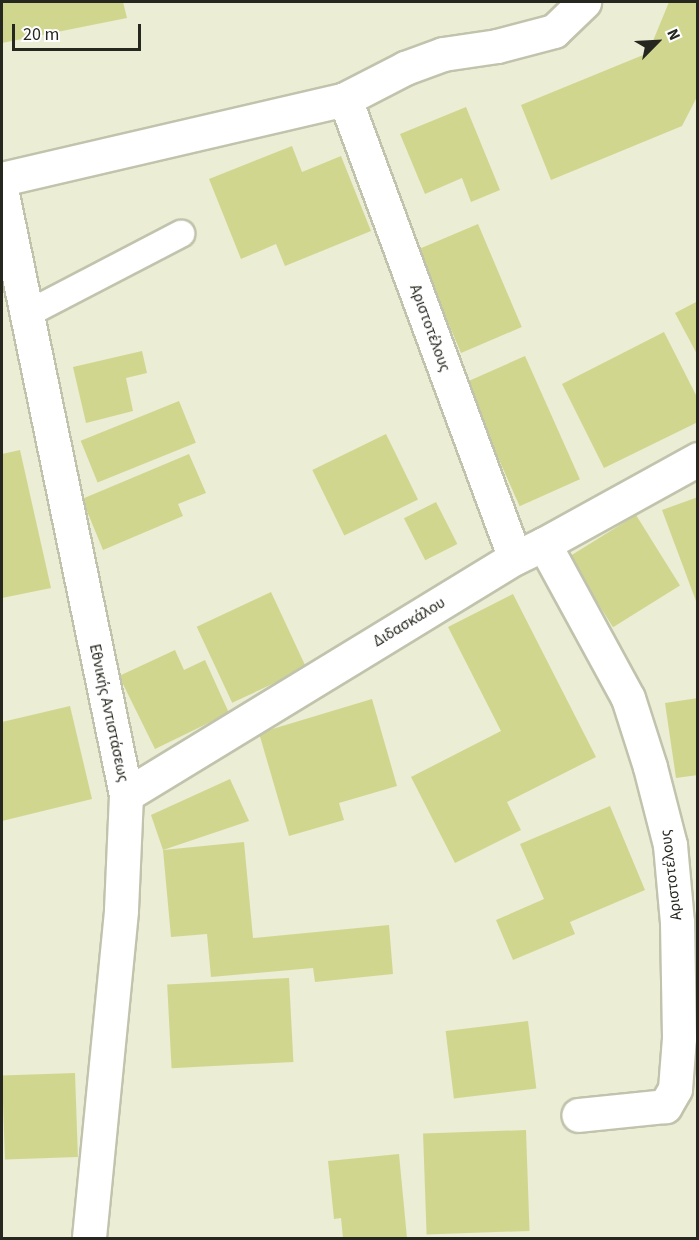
<!DOCTYPE html>
<meta charset="utf-8">
<style>
body{margin:0}
#map{position:relative;width:699px;height:1240px;overflow:hidden;background:#ebedd5;font-family:"Source Sans 3",sans-serif}
div>[style]{position:absolute}
.building>*{inset:0;background:#d1d68f;transform-origin:0 0}
.roads{filter:drop-shadow(2px 0 #c1c3ac) drop-shadow(-2px 0 #c1c3ac) drop-shadow(0 2px #c1c3ac) drop-shadow(0 -2px #c1c3ac)}
.lane>*{height:26px;margin:-13px;padding:0 13px;transform-origin:13px;border-radius:13px;background:#fff}
.street>*{height:33px;margin:-16.5px;padding:0 16.5px;transform-origin:16.5px;border-radius:16.5px;background:#fff}
.secondary>*{height:33px;margin:-16.5px;padding:0 16.5px;transform-origin:16.5px;border-radius:16.5px;background:#fff}
span{translate:-50% -50%;white-space:nowrap;text-align:center;line-height:1.15;-webkit-text-stroke:5px #fff;paint-order:stroke}
.street-label{font-size:16px;color:#26271e}
.frame{position:absolute;inset:0;border:3px solid #26271e;pointer-events:none}
.north{position:absolute;left:627px;top:12px;width:60px;height:60px;-webkit-text-stroke:4px #fff;paint-order:stroke;rotate:66deg;font-size:16px;font-weight:700;line-height:24px;text-align:center;color:#26271e}
.north::after{content:'';display:block;margin:auto;width:21px;height:27px;background:#26271e;clip-path:polygon(50% 0,100% 100%,50% 72%,0 100%)}
.scale{position:absolute;left:12px;top:24px;width:129px;height:27px;box-sizing:border-box;border:3px solid #26271e;border-top:0;padding-left:8px;font-size:18px;line-height:21px;white-space:nowrap;color:#26271e;-webkit-text-stroke:4px #fff;paint-order:stroke}
</style>
<div id="map">
<div class="building">
<div style="clip-path:polygon(2px 2px,123px 2px,127px 18px,2px 43px)"></div>
<div style="clip-path:polygon(669px 2px,698px 2px,698px 95px,682px 126px,551px 180px,521px 105px,648px 53px)"></div>
<div style="clip-path:polygon(466px 107px,500px 190px,471px 202px,462px 178px,425px 194px,400px 134px)"></div>
<div style="clip-path:polygon(292px 146px,302px 172px,341px 156px,371px 231px,285px 266px,276px 244px,241px 259px,209px 179px)"></div>
<div style="left:478px;top:224px;width:112px;height:66px;rotate:67deg"></div>
<div style="clip-path:polygon(698px 301px,698px 356px,675px 313px)"></div>
<div style="clip-path:polygon(664px 332px,698px 399px,698px 422px,604px 468px,562px 384px)"></div>
<div style="clip-path:polygon(142px 351px,147px 373px,126px 378px,133px 411px,86px 423px,73px 367px)"></div>
<div style="left:525px;top:356px;width:135px;height:66px;rotate:66deg"></div>
<div style="left:179px;top:401px;width:45px;height:106px;rotate:68deg"></div>
<div style="left:386px;top:434px;width:73px;height:82px;rotate:64deg"></div>
<div style="clip-path:polygon(20px 450px,51px 588px,2px 598px,2px 454px)"></div>
<div style="clip-path:polygon(189px 454px,206px 493px,178px 504px,183px 516px,103px 550px,82px 499px)"></div>
<div style="clip-path:polygon(698px 497px,698px 600px,696px 601px,662px 510px)"></div>
<div style="left:436px;top:502px;width:47px;height:36px;rotate:63deg"></div>
<div style="left:636px;top:515px;width:83px;height:79px;rotate:58deg"></div>
<div style="left:271px;top:592px;width:84px;height:82px;rotate:65deg"></div>
<div style="clip-path:polygon(513px 594px,596px 757px,507px 802px,521px 830px,455px 863px,411px 777px,501px 731px,448px 627px)"></div>
<div style="clip-path:polygon(175px 650px,184px 670px,205px 660px,229px 713px,155px 749px,119px 676px)"></div>
<div style="clip-path:polygon(698px 698px,698px 775px,676px 778px,665px 703px)"></div>
<div style="clip-path:polygon(372px 699px,397px 786px,339px 803px,344px 820px,289px 836px,259px 733px)"></div>
<div style="clip-path:polygon(70px 706px,92px 799px,2px 821px,2px 722px)"></div>
<div style="clip-path:polygon(230px 779px,249px 821px,163px 850px,151px 815px)"></div>
<div style="clip-path:polygon(610px 806px,645px 890px,570px 922px,575px 934px,513px 960px,496px 920px,544px 899px,520px 844px)"></div>
<div style="clip-path:polygon(244px 842px,253px 938px,389px 925px,393px 974px,315px 982px,313px 968px,211px 977px,207px 934px,171px 937px,163px 850px)"></div>
<div style="left:289px;top:978px;width:84px;height:122px;rotate:87deg"></div>
<div style="left:528px;top:1021px;width:68px;height:83px;rotate:83deg"></div>
<div style="left:75px;top:1073px;width:84px;height:73px;rotate:88deg"></div>
<div style="left:526px;top:1130px;width:101px;height:103px;rotate:88deg"></div>
<div style="clip-path:polygon(399px 1154px,407px 1238px,343px 1238px,341px 1218px,334px 1219px,328px 1161px)"></div>
</div>
<div class="roads">
<div class="lane">
<div style="left:27px;top:314px;width:174px;rotate:-27.5deg"></div>
</div>
<div class="street">
<div style="left:345px;top:99px;width:489px;rotate:69.7deg"></div>
<div style="left:2px;top:179px;width:352px;rotate:-13.1deg"></div>
<div style="left:345px;top:99px;width:68px;rotate:-27.3deg"></div>
<div style="left:405px;top:68px;width:40px;rotate:-20.2deg"></div>
<div style="left:443px;top:54px;width:55px;rotate:-8.4deg"></div>
<div style="left:497px;top:46px;width:59px;rotate:-14.7deg"></div>
<div style="left:554px;top:31px;width:42px;rotate:-44deg"></div>
<div style="left:544px;top:544px;width:175px;rotate:61.4deg"></div>
<div style="left:628px;top:698px;width:72px;rotate:72.3deg"></div>
<div style="left:650px;top:767px;width:81px;rotate:75.6deg"></div>
<div style="left:670px;top:845px;width:77px;rotate:84.8deg"></div>
<div style="left:677px;top:922px;width:116px;rotate:89deg"></div>
<div style="left:679px;top:1038px;width:51px;rotate:94.5deg"></div>
<div style="left:675px;top:1089px;width:20px;rotate:120deg"></div>
<div style="left:665px;top:1106px;width:87px;rotate:174.1deg"></div>
<div style="left:126px;top:795px;width:456px;rotate:-31.4deg"></div>
<div style="left:515px;top:558px;width:32px;rotate:-26deg"></div>
<div style="left:544px;top:544px;width:176px;rotate:-28.9deg"></div>
</div>
<div class="secondary">
<div style="left:2px;top:194px;width:614px;rotate:78.34deg"></div>
<div style="left:126px;top:795px;width:116px;rotate:92.5deg"></div>
<div style="left:121px;top:911px;width:329px;rotate:95.6deg"></div>
</div>
</div>
<div class="street-label">
<span style="left:430px;top:328px;rotate:70deg">Αριστοτέλους</span>
<span style="left:409px;top:622px;rotate:-31deg">Διδασκάλου</span>
<span style="left:109px;top:713px;rotate:78deg">Εθνικής Αντιστάσεως</span>
<span style="left:671px;top:875px;rotate:-97deg">Αριστοτέλους</span>
</div>
<div class="frame"></div>
<div class="north">N</div>
<div class="scale">20 m</div>
</div>
